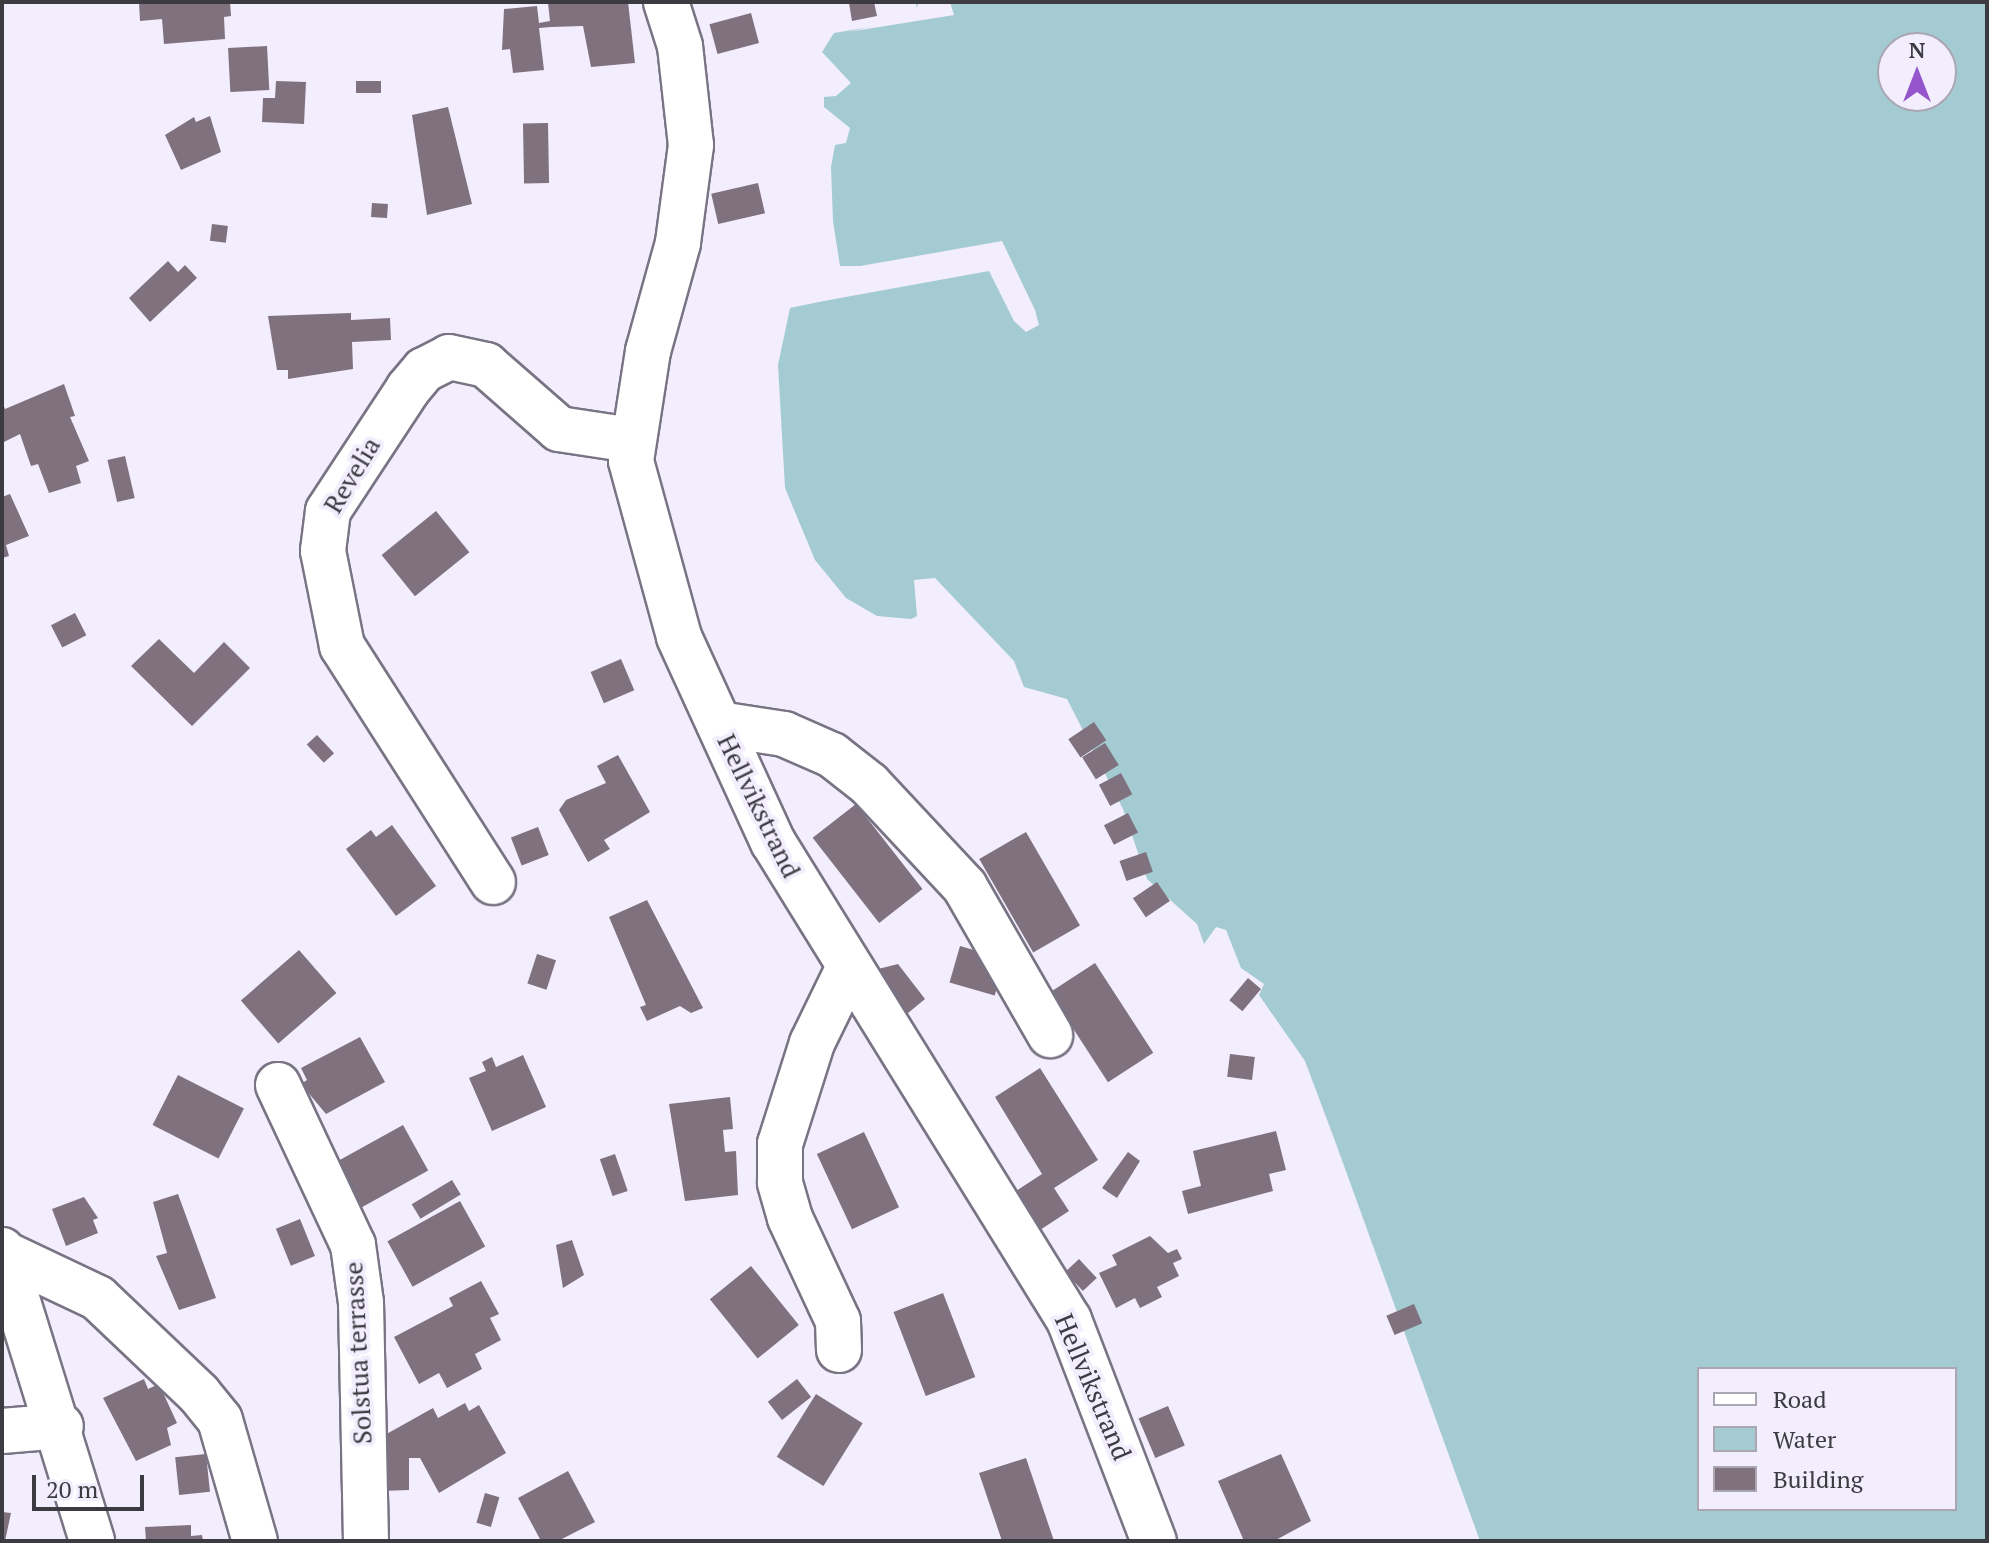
<!DOCTYPE html>
<style>
body{margin:0}
#map{position:relative;width:1989px;height:1543px;overflow:hidden;background:#f2eefd;font-family:"PT Serif",serif}
div>[style]{position:absolute}
.water>*{inset:0;background:#a4cbd2}
.pier>*{inset:0;background:#f2eefd}
.building>*{inset:0;background:#7f717d;transform-origin:0 0}
.roads{filter:drop-shadow(2px 0 #797484) drop-shadow(-2px 0 #797484) drop-shadow(0 2px #797484) drop-shadow(0 -2px #797484)}
.minor>*{height:44px;margin:-22px;padding:0 22px;transform-origin:22px;border-radius:22px;background:#fff}
span{translate:-50% -50%;white-space:nowrap;text-align:center;line-height:1.15;-webkit-text-stroke:8px #f2eefd;paint-order:stroke}
.street-label{font-size:26px;color:#3d3b42}
.frame{position:absolute;inset:0;border:4px solid #3d3b42;pointer-events:none}
.legend{position:absolute;left:1697px;top:1367px;width:260px;height:144px;box-sizing:border-box;background:#f2eefd;border:2px solid #aaa6b2;margin:0;padding:10px 14px;list-style:none;font-size:24px;color:#3d3b42}
.legend li{display:flex;align-items:center;gap:16px;height:40px}
.legend b{width:40px;border:2px solid #aaa6b2}
.north{position:absolute;left:1877px;top:32px;width:80px;height:80px;box-sizing:border-box;background:#f2eefd;border:2px solid #aaa6b2;border-radius:50%;rotate:0deg;font-size:22px;font-weight:700;line-height:32px;text-align:center;color:#3d3b42}
.north::after{content:'';display:block;margin:auto;width:28px;height:36px;background:#9555cb;clip-path:polygon(50% 0,100% 100%,50% 72%,0 100%)}
.scale{position:absolute;left:32px;top:1475px;width:112px;height:36px;box-sizing:border-box;border:4px solid #3d3b42;border-top:0;padding-left:10px;font-size:24px;line-height:28px;white-space:nowrap;color:#3d3b42;-webkit-text-stroke:6px #f2eefd;paint-order:stroke}
</style>
<div id="map">
<div class="water">
<div style="clip-path:polygon(evenodd,916px 2px,1987px 2px,1987px 1541px,1480px 1541px,1335px 1141px,1305px 1061px,1259px 995px,1264px 984px,1241px 968px,1226px 930px,1216px 927px,1204px 944px,1197px 924px,1147px 879px,1123px 809px,1067px 699px,1024px 687px,1014px 661px,935px 578px,914px 580px,917px 616px,911px 619px,877px 616px,846px 598px,815px 560px,785px 488px,778px 365px,790px 308px,866px 292px,864px 266px,840px 266px,833px 221px,831px 167px,835px 145px,846px 143px,850px 128px,824px 107px,824px 97px,836px 96px,851px 83px,822px 52px,834px 33px,918px 19px,916px 2px,1893px 48px,1941px 48px,1941px 96px,1893px 96px,1893px 48px,916px 2px,1699px 1369px,1955px 1369px,1955px 1509px,1699px 1509px,1699px 1369px)"></div>
</div>
<div class="pier">
<div style="clip-path:polygon(950px 2px,954px 15px,848px 32px,915px 16px,918px 4px)"></div>
<div style="clip-path:polygon(1002px 241px,1035px 310px,1039px 325px,1026px 332px,1014px 321px,989px 271px,785px 308px,862px 289px,861px 270px,849px 268px)"></div>
</div>
<div class="building">
<div style="clip-path:polygon(139px 2px,230px 2px,231px 16px,224px 17px,225px 39px,164px 44px,162px 19px,140px 21px)"></div>
<div style="clip-path:polygon(554px 2px,628px 2px,635px 63px,591px 67px,583px 26px,551px 27px,539px 28px,544px 70px,513px 73px,510px 49px,502px 50px,504px 9px,537px 6px,539px 23px,550px 21px,548px 3px)"></div>
<div style="clip-path:polygon(874px 2px,877px 16px,852px 21px,849px 3px)"></div>
<div style="left:751px;top:13px;width:31px;height:43px;rotate:75deg"></div>
<div style="left:267px;top:46px;width:44px;height:39px;rotate:87deg"></div>
<div style="clip-path:polygon(276px 81px,306px 82px,304px 124px,262px 122px,263px 98px,275px 98px)"></div>
<div style="left:356px;top:81px;width:25px;height:12px"></div>
<div style="clip-path:polygon(448px 107px,472px 204px,427px 215px,412px 115px)"></div>
<div style="clip-path:polygon(210px 116px,221px 152px,181px 170px,165px 135px,194px 117px,196px 122px)"></div>
<div style="left:548px;top:123px;width:60px;height:25px;rotate:89deg"></div>
<div style="left:758px;top:183px;width:31px;height:48px;rotate:77deg"></div>
<div style="left:372px;top:203px;width:16px;height:14px;rotate:4deg"></div>
<div style="left:212px;top:224px;width:16px;height:17px;rotate:7deg"></div>
<div style="clip-path:polygon(168px 261px,178px 272px,185px 265px,197px 278px,150px 322px,129px 298px)"></div>
<div style="clip-path:polygon(351px 313px,351px 320px,390px 318px,391px 340px,352px 342px,353px 369px,288px 379px,288px 370px,277px 370px,268px 316px)"></div>
<div style="clip-path:polygon(64px 384px,75px 416px,70px 417px,89px 461px,76px 466px,81px 483px,49px 493px,38px 464px,31px 466px,20px 434px,2px 443px,2px 401px,5px 409px)"></div>
<div style="left:125px;top:456px;width:43px;height:18px;rotate:77deg"></div>
<div style="clip-path:polygon(10px 494px,29px 536px,6px 545px,9px 556px,2px 558px,2px 497px)"></div>
<div style="left:436px;top:511px;width:53px;height:70px;rotate:51deg"></div>
<div style="left:75px;top:613px;width:25px;height:27px;rotate:63deg"></div>
<div style="clip-path:polygon(159px 639px,194px 673px,224px 642px,250px 668px,192px 726px,131px 666px)"></div>
<div style="left:621px;top:659px;width:34px;height:33px;rotate:67deg"></div>
<div style="left:1094px;top:722px;width:22px;height:31px;rotate:56deg"></div>
<div style="left:317px;top:735px;width:25px;height:14px;rotate:47deg"></div>
<div style="left:1105px;top:743px;width:26px;height:27px;rotate:58deg"></div>
<div style="clip-path:polygon(618px 755px,650px 812px,604px 840px,610px 849px,588px 862px,559px 810px,566px 800px,606px 783px,597px 766px)"></div>
<div style="left:1121px;top:773px;width:24px;height:25px;rotate:62deg"></div>
<div style="left:856px;top:804px;width:108px;height:55px;rotate:52deg"></div>
<div style="left:1128px;top:813px;width:22px;height:27px;rotate:63deg"></div>
<div style="clip-path:polygon(392px 825px,436px 886px,396px 916px,346px 849px,371px 830px,376px 837px)"></div>
<div style="left:538px;top:827px;width:30px;height:29px;rotate:69deg"></div>
<div style="left:1026px;top:832px;width:108px;height:54px;rotate:60deg"></div>
<div style="left:1146px;top:852px;width:21px;height:28px;rotate:71deg"></div>
<div style="left:1157px;top:882px;width:23px;height:29px;rotate:56deg"></div>
<div style="clip-path:polygon(647px 900px,703px 1008px,691px 1013px,680px 1006px,647px 1021px,640px 1007px,646px 1005px,609px 917px)"></div>
<div style="left:960px;top:946px;width:47px;height:38px;rotate:16deg"></div>
<div style="left:299px;top:950px;width:57px;height:77px;rotate:49deg"></div>
<div style="left:537px;top:954px;width:20px;height:31px;rotate:18deg"></div>
<div style="left:1095px;top:963px;width:107px;height:54px;rotate:57deg"></div>
<div style="clip-path:polygon(898px 964px,925px 999px,902px 1018px,870px 971px)"></div>
<div style="left:1248px;top:978px;width:17px;height:29px;rotate:40deg"></div>
<div style="clip-path:polygon(360px 1037px,385px 1082px,326px 1114px,301px 1084px,307px 1080px,301px 1068px)"></div>
<div style="left:1230px;top:1054px;width:25px;height:23px;rotate:7deg"></div>
<div style="clip-path:polygon(523px 1055px,546px 1107px,492px 1131px,469px 1078px,486px 1071px,482px 1062px,492px 1057px,496px 1067px)"></div>
<div style="clip-path:polygon(1040px 1068px,1098px 1160px,1054px 1188px,1069px 1211px,1040px 1230px,1016px 1191px,1042px 1174px,995px 1097px)"></div>
<div style="left:178px;top:1075px;width:74px;height:56px;rotate:27deg"></div>
<div style="clip-path:polygon(730px 1097px,733px 1129px,723px 1130px,725px 1152px,736px 1151px,738px 1195px,685px 1201px,669px 1104px)"></div>
<div style="left:403px;top:1125px;width:52px;height:81px;rotate:61deg"></div>
<div style="clip-path:polygon(1276px 1131px,1286px 1170px,1269px 1174px,1273px 1191px,1188px 1214px,1182px 1191px,1201px 1186px,1193px 1151px)"></div>
<div style="left:864px;top:1132px;width:83px;height:52px;rotate:65deg"></div>
<div style="clip-path:polygon(1128px 1152px,1140px 1161px,1117px 1198px,1102px 1188px)"></div>
<div style="left:615px;top:1154px;width:39px;height:16px;rotate:71deg"></div>
<div style="left:452px;top:1180px;width:17px;height:47px;rotate:59deg"></div>
<div style="clip-path:polygon(178px 1194px,216px 1298px,179px 1310px,156px 1256px,167px 1253px,153px 1202px)"></div>
<div style="clip-path:polygon(84px 1197px,98px 1218px,93px 1220px,98px 1233px,66px 1246px,52px 1209px)"></div>
<div style="left:460px;top:1201px;width:52px;height:83px;rotate:61deg"></div>
<div style="left:300px;top:1219px;width:40px;height:26px;rotate:68deg"></div>
<div style="clip-path:polygon(1150px 1236px,1168px 1253px,1177px 1249px,1182px 1259px,1173px 1263px,1179px 1276px,1157px 1287px,1162px 1297px,1140px 1308px,1135px 1298px,1116px 1308px,1099px 1273px,1117px 1265px,1112px 1255px)"></div>
<div style="clip-path:polygon(572px 1240px,584px 1275px,563px 1288px,556px 1245px)"></div>
<div style="left:1079px;top:1259px;width:26px;height:19px;rotate:47deg"></div>
<div style="left:751px;top:1266px;width:76px;height:53px;rotate:51deg"></div>
<div style="clip-path:polygon(481px 1281px,499px 1314px,490px 1318px,501px 1340px,475px 1354px,482px 1369px,447px 1388px,439px 1373px,419px 1384px,394px 1337px,453px 1306px,449px 1298px)"></div>
<div style="left:943px;top:1293px;width:90px;height:53px;rotate:69deg"></div>
<div style="left:1414px;top:1304px;width:21px;height:30px;rotate:67deg"></div>
<div style="clip-path:polygon(144px 1379px,148px 1389px,159px 1384px,177px 1423px,167px 1428px,171px 1445px,136px 1461px,103px 1398px)"></div>
<div style="left:797px;top:1379px;width:23px;height:37px;rotate:52deg"></div>
<div style="left:816px;top:1394px;width:55px;height:74px;rotate:32deg"></div>
<div style="clip-path:polygon(465px 1403px,469px 1411px,479px 1405px,506px 1453px,439px 1493px,420px 1458px,409px 1458px,409px 1490px,381px 1491px,383px 1436px,433px 1408px,438px 1418px)"></div>
<div style="left:1168px;top:1406px;width:43px;height:32px;rotate:67deg"></div>
<div style="left:206px;top:1454px;width:38px;height:31px;rotate:84deg"></div>
<div style="clip-path:polygon(1281px 1454px,1311px 1521px,1274px 1541px,1244px 1541px,1218px 1481px)"></div>
<div style="clip-path:polygon(1026px 1458px,1054px 1541px,1002px 1541px,979px 1473px)"></div>
<div style="clip-path:polygon(568px 1471px,595px 1522px,558px 1541px,541px 1541px,518px 1498px)"></div>
<div style="left:485px;top:1493px;width:15px;height:31px;rotate:16deg"></div>
<div style="clip-path:polygon(2px 1512px,11px 1513px,5px 1541px,2px 1541px)"></div>
<div style="clip-path:polygon(191px 1525px,191px 1536px,202px 1535px,203px 1541px,146px 1541px,145px 1527px)"></div>
</div>
<div class="roads">
<div class="minor">
<div style="left:666px;top:2px;width:46px;rotate:72.3deg"></div>
<div style="left:680px;top:46px;width:100px;rotate:83.7deg"></div>
<div style="left:691px;top:145px;width:99px;rotate:97.6deg"></div>
<div style="left:678px;top:243px;width:112px;rotate:105.5deg"></div>
<div style="left:648px;top:351px;width:111px;rotate:98.8deg"></div>
<div style="left:631px;top:461px;width:182px;rotate:74.7deg"></div>
<div style="left:679px;top:637px;width:226px;rotate:65.4deg"></div>
<div style="left:773px;top:842px;width:562px;rotate:58.23deg"></div>
<div style="left:1069px;top:1320px;width:237px;rotate:69deg"></div>
<div style="left:719px;top:724px;width:66px;rotate:8.7deg"></div>
<div style="left:784px;top:734px;width:52px;rotate:23.6deg"></div>
<div style="left:832px;top:755px;width:47px;rotate:38.1deg"></div>
<div style="left:869px;top:784px;width:141px;rotate:47deg"></div>
<div style="left:965px;top:887px;width:171px;rotate:60.1deg"></div>
<div style="left:493px;top:882px;width:280px;rotate:-122.6deg"></div>
<div style="left:342px;top:646px;width:97px;rotate:-101.3deg"></div>
<div style="left:323px;top:551px;width:40px;rotate:-82.9deg"></div>
<div style="left:328px;top:511px;width:146px;rotate:-56.7deg"></div>
<div style="left:408px;top:389px;width:25px;rotate:-50deg"></div>
<div style="left:424px;top:370px;width:28px;rotate:-27deg"></div>
<div style="left:449px;top:357px;width:38px;rotate:12deg"></div>
<div style="left:486px;top:365px;width:97px;rotate:41.2deg"></div>
<div style="left:559px;top:429px;width:73px;rotate:8.7deg"></div>
<div style="left:278px;top:1085px;width:177px;rotate:64.9deg"></div>
<div style="left:353px;top:1245px;width:59px;rotate:82.1deg"></div>
<div style="left:361px;top:1303px;width:238px;rotate:88.8deg"></div>
<div style="left:2px;top:1250px;width:305px;rotate:72.8deg"></div>
<div style="left:3px;top:1253px;width:105px;rotate:25.3deg"></div>
<div style="left:98px;top:1298px;width:139px;rotate:43.5deg"></div>
<div style="left:199px;top:1394px;width:33px;rotate:51deg"></div>
<div style="left:220px;top:1420px;width:126px;rotate:73.9deg"></div>
<div style="left:839px;top:1350px;width:29px;rotate:-92deg"></div>
<div style="left:838px;top:1321px;width:114px;rotate:-115deg"></div>
<div style="left:790px;top:1218px;width:37px;rotate:-106deg"></div>
<div style="left:780px;top:1182px;width:38px;rotate:-90deg"></div>
<div style="left:780px;top:1144px;width:106px;rotate:-72.4deg"></div>
<div style="left:812px;top:1043px;width:82px;rotate:-64.1deg"></div>
<div style="left:2px;top:1431px;width:59px;rotate:-4.8deg"></div>
</div>
</div>
<div class="street-label">
<span style="left:352px;top:475px;rotate:-59deg">Revelia</span>
<span style="left:759px;top:806px;rotate:64deg">Hellvikstrand</span>
<span style="left:358px;top:1353px;rotate:-93deg">Solstua terrasse</span>
<span style="left:1093px;top:1387px;rotate:67deg">Hellvikstrand</span>
</div>
<div class="frame"></div>
<ul class="legend">
<li><b style="height:10px;background:#fff"></b>Road</li>
<li><b style="height:22px;background:#a4cbd2"></b>Water</li>
<li><b style="height:22px;background:#7f717d"></b>Building</li>
</ul>
<div class="north">N</div>
<div class="scale">20 m</div>
</div>
